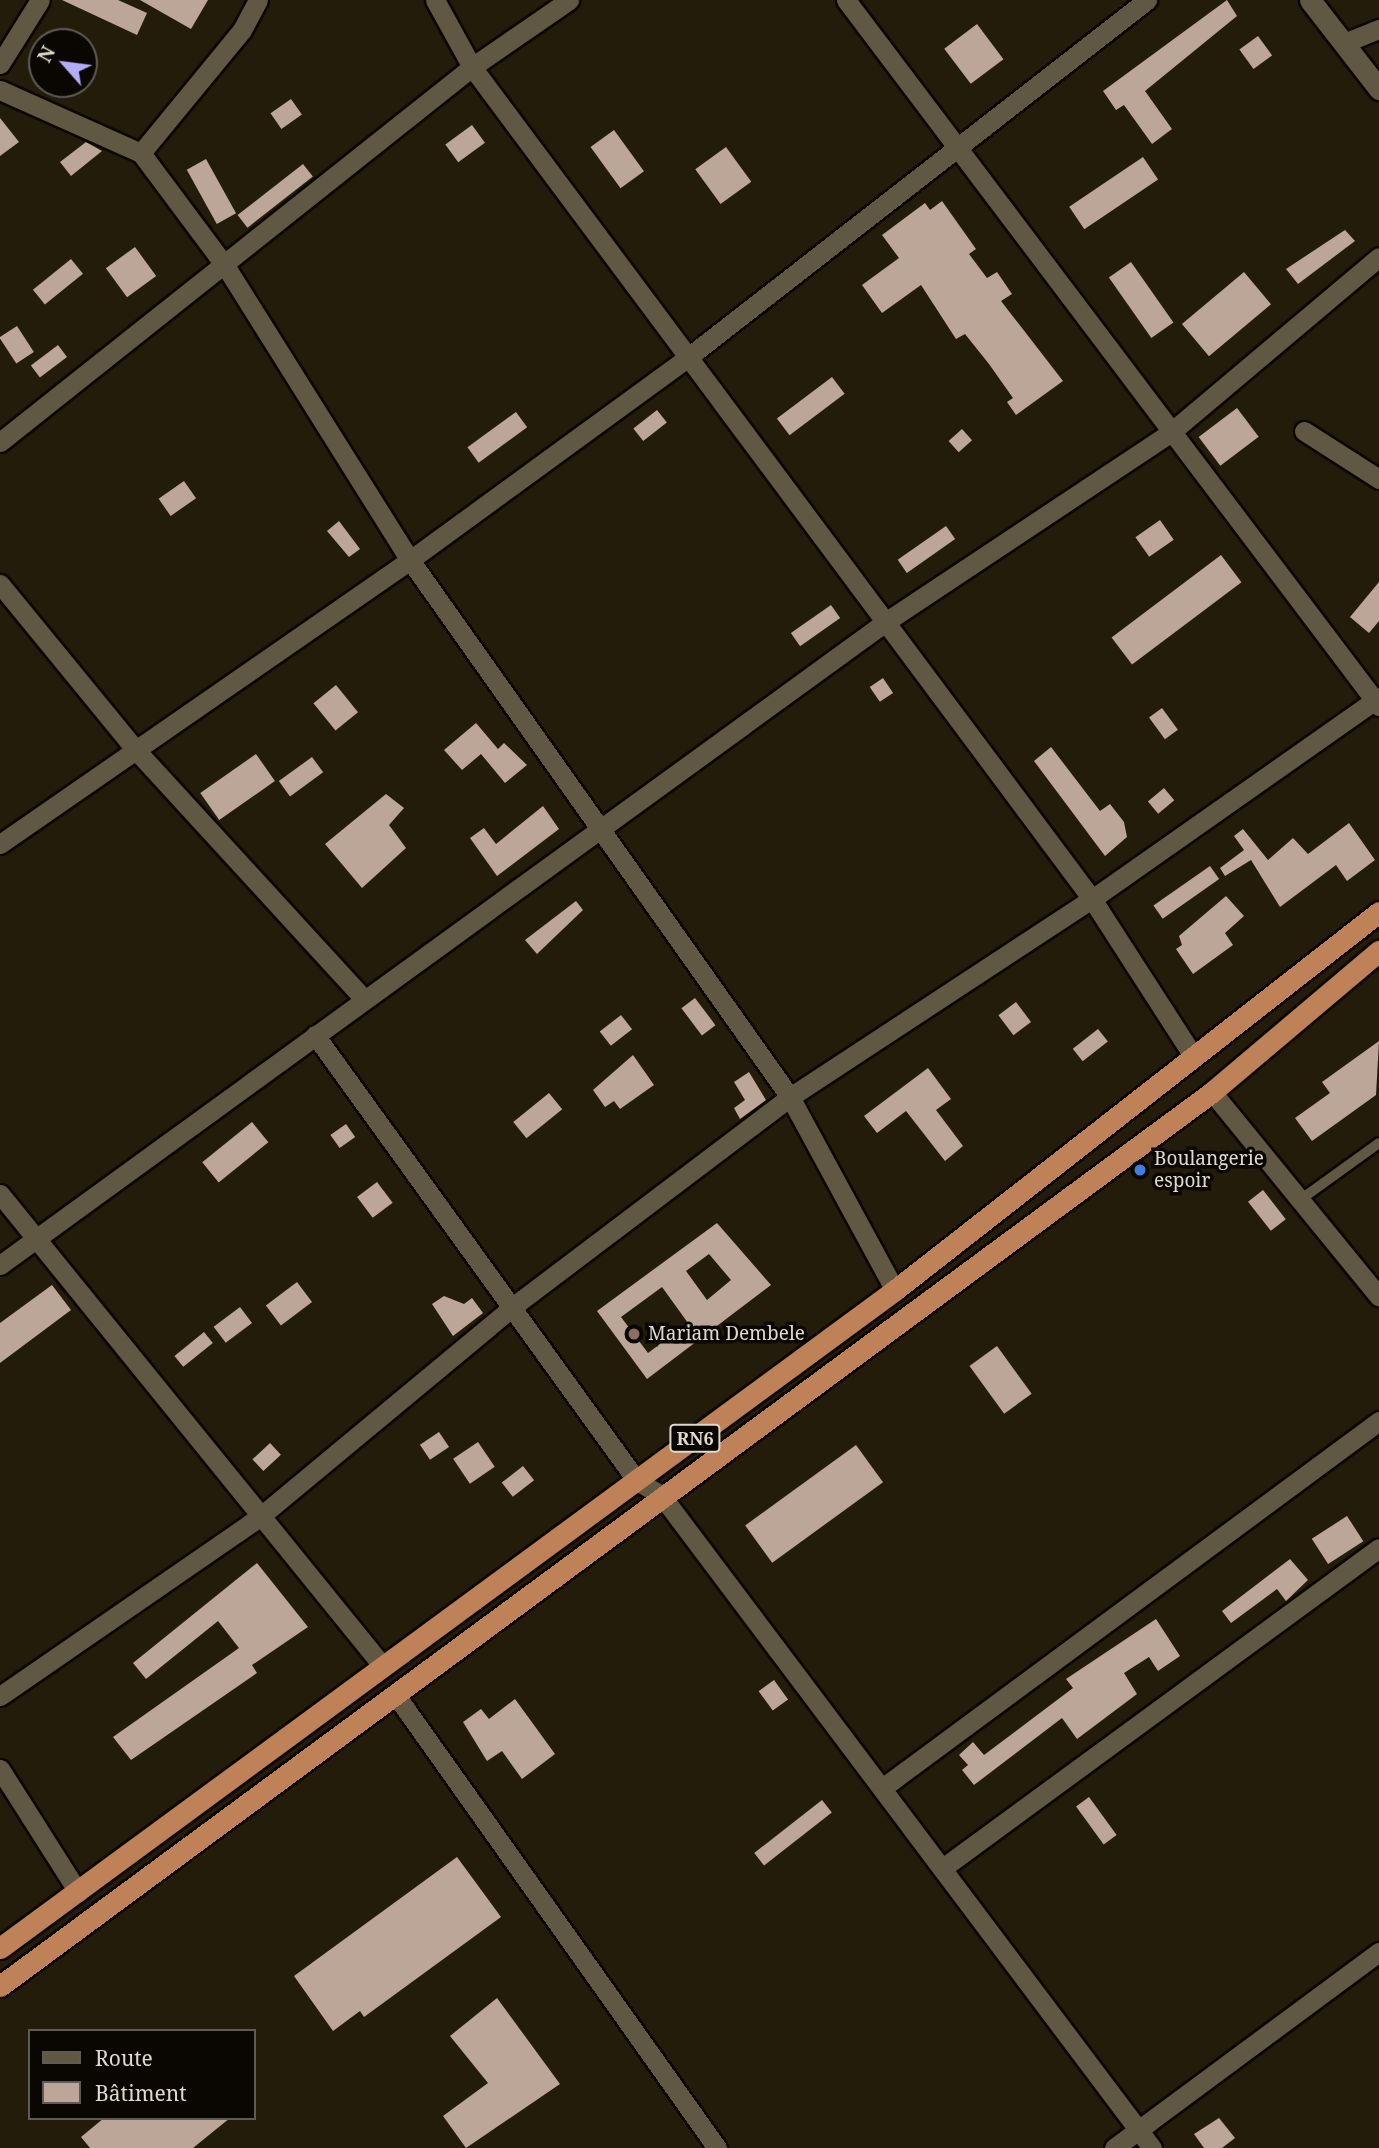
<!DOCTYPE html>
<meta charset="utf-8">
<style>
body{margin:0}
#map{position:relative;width:1379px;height:2148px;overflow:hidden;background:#241c0a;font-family:"Noto Serif",serif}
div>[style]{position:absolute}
.building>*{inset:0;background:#bca697;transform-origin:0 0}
.roads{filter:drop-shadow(2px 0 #0d0700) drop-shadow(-2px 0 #0d0700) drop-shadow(0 2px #0d0700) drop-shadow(0 -2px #0d0700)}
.lane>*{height:10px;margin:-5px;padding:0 5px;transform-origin:5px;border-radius:5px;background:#615844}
.street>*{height:19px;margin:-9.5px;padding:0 9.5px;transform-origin:9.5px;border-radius:9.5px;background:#615844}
.secondary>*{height:21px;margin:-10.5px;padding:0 10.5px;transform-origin:10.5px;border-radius:10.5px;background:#615844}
.highway>*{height:21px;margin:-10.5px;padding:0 10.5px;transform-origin:10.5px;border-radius:10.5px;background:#be8158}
.dots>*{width:19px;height:19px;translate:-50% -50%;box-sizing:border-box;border:4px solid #0a0702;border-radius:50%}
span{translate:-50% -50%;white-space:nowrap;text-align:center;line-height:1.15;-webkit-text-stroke:7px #0a0702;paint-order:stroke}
.shield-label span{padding:2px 5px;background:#0a0702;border:2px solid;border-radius:5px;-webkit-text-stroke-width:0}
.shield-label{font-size:18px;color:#dfdace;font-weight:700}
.poi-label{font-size:19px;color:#dfdace}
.left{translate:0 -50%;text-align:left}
.legend{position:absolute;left:28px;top:2029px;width:228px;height:91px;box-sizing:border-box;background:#0a0702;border:2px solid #5f5b54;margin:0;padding:9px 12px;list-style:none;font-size:21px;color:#dfdace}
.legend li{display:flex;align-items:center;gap:14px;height:35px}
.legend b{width:35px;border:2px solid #5f5b54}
.north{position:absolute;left:28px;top:28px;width:70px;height:70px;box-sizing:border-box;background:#0a0702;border:2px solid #5f5b54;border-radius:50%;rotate:298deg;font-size:19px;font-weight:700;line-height:28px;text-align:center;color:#dfdace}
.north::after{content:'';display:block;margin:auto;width:24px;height:32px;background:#b4acf9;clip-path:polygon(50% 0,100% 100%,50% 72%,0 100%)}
</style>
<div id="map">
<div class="building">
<div style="clip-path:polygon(62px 0,118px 0,147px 13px,137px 35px)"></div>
<div style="clip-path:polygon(140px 0,208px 0,191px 29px)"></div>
<div style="clip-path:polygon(1227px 0,1237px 16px,1145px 91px,1172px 129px,1152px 144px,1124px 105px,1116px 110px,1103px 91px)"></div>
<div style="left:977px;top:24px;width:44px;height:41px;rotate:53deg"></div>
<div style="left:1258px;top:36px;width:24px;height:23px;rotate:54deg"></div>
<div style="left:291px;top:99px;width:19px;height:25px;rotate:55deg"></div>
<div style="clip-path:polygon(0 118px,19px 142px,0 156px)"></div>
<div style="left:472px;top:125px;width:22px;height:33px;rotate:54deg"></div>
<div style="left:614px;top:130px;width:51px;height:29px;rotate:54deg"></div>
<div style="clip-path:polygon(86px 142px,102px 151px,71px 176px,60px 162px)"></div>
<div style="left:726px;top:147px;width:43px;height:38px;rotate:54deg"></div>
<div style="left:1143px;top:157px;width:27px;height:89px;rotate:56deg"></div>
<div style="left:206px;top:159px;width:62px;height:22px;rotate:61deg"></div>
<div style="left:303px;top:164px;width:16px;height:83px;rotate:52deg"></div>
<div style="clip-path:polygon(942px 201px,976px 249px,969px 254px,987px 278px,997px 272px,1012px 294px,1001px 301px,1063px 381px,1016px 415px,1007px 402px,1013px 398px,989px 364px,965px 334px,956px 339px,921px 285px,882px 313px,862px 285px,899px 258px,882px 235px,925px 203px,930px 210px)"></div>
<div style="clip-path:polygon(1345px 230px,1355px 241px,1298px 284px,1286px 269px)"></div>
<div style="left:135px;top:247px;width:36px;height:36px;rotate:54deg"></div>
<div style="left:71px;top:259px;width:19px;height:49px;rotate:51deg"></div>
<div style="left:1131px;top:262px;width:74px;height:27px;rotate:55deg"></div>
<div style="left:1244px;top:272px;width:42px;height:81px;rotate:50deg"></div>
<div style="left:17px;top:326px;width:31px;height:21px;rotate:57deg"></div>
<div style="left:58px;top:345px;width:15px;height:34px;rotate:53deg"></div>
<div style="left:832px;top:377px;width:21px;height:69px;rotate:53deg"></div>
<div style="left:1237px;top:408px;width:36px;height:48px;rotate:53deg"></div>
<div style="left:657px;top:410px;width:16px;height:30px;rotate:52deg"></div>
<div style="left:516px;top:412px;width:19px;height:60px;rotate:54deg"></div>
<div style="left:962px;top:429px;width:15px;height:18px;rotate:48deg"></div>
<div style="left:184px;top:481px;width:21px;height:31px;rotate:55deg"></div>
<div style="left:1160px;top:520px;width:24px;height:30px;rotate:55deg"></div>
<div style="clip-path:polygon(339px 521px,360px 549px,349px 557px,327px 531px)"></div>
<div style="left:946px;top:526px;width:16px;height:59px;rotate:55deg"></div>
<div style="left:1221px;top:555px;width:34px;height:137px;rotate:53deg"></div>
<div style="clip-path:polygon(1379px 582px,1379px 621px,1369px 633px,1350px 617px)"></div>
<div style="left:831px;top:605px;width:16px;height:49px;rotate:55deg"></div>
<div style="left:883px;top:678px;width:18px;height:16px;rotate:56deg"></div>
<div style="left:336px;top:685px;width:35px;height:29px;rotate:51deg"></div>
<div style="left:1162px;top:708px;width:27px;height:16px;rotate:54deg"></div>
<div style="clip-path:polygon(476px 723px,498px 749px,504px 743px,527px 765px,505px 783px,481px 754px,462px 770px,444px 750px)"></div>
<div style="clip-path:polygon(1051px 747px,1100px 811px,1110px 804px,1124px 822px,1127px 837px,1105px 856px,1034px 761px)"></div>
<div style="left:256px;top:754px;width:33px;height:68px;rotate:55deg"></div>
<div style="left:312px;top:757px;width:19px;height:41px;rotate:54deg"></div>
<div style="left:1164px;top:788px;width:16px;height:21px;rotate:50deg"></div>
<div style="clip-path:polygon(386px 794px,404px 808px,389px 825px,406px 848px,362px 888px,325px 844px)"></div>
<div style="clip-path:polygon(543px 806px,559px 829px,497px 876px,470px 838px,484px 828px,496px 844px)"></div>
<div style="clip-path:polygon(1349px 823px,1375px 860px,1347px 881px,1336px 865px,1280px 907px,1251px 860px,1225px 876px,1220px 868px,1244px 850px,1234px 836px,1243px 829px,1268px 860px,1293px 838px,1308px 854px)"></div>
<div style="left:1210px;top:866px;width:16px;height:69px;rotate:55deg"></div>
<div style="clip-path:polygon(1226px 896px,1244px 916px,1225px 933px,1233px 945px,1193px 974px,1176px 949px,1182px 945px,1179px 936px)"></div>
<div style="clip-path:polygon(576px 901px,583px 910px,537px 954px,525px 940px)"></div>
<div style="left:695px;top:998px;width:34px;height:17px;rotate:53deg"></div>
<div style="left:1016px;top:1002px;width:25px;height:22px;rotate:53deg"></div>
<div style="left:621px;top:1015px;width:18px;height:27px;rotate:52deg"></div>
<div style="left:1098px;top:1029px;width:16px;height:32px;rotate:52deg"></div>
<div style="clip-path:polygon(1379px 1041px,1376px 1095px,1312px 1141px,1295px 1118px,1330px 1093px,1322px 1082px)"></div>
<div style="clip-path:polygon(633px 1055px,654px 1085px,620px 1109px,614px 1101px,605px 1107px,593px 1090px)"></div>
<div style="clip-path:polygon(928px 1068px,951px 1099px,936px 1110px,963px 1146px,945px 1161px,906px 1111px,877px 1133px,864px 1116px)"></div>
<div style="clip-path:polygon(749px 1072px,766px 1100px,740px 1119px,734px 1108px,745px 1100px,734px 1082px)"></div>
<div style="left:549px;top:1093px;width:21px;height:46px;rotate:51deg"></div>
<div style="left:252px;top:1122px;width:26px;height:64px;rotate:51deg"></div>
<div style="left:346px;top:1124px;width:16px;height:19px;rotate:55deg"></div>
<div style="left:377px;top:1182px;width:26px;height:25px;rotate:53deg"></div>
<div style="left:1263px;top:1190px;width:37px;height:19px;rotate:52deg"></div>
<div style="clip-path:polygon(evenodd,717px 1223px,771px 1285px,647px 1379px,597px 1311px,717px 1223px,709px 1254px,731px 1280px,707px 1300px,686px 1271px,709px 1254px,717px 1223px,662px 1287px,688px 1323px,648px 1353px,621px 1317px,662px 1287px)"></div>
<div style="left:297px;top:1282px;width:25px;height:39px;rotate:53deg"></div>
<div style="clip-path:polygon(52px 1285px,71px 1310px,0 1363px,0 1323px)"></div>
<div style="clip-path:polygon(444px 1296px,464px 1304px,472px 1298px,483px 1313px,453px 1336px,432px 1304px)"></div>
<div style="left:240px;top:1307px;width:20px;height:33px;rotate:53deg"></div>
<div style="left:204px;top:1332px;width:14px;height:38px;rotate:51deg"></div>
<div style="left:997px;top:1346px;width:59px;height:34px;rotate:54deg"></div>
<div style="left:439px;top:1432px;width:18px;height:23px;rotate:56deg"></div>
<div style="left:478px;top:1442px;width:30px;height:30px;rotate:56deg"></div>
<div style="left:270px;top:1443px;width:16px;height:24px;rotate:47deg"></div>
<div style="left:856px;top:1445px;width:46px;height:137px;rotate:54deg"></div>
<div style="left:523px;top:1466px;width:18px;height:27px;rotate:52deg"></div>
<div style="left:1347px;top:1516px;width:30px;height:42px;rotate:57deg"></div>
<div style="clip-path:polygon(1290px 1559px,1308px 1580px,1286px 1601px,1277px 1589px,1231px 1623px,1222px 1611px)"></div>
<div style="clip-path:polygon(257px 1563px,308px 1627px,252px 1665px,257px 1673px,131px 1760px,113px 1737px,239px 1648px,218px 1621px,146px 1679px,133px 1663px)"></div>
<div style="clip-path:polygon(1156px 1619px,1180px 1656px,1158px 1671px,1149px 1657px,1124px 1673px,1137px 1694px,1077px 1739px,1062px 1718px,974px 1785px,962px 1770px,968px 1765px,959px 1755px,973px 1742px,984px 1755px,1073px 1688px,1066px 1679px)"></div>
<div style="left:774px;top:1680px;width:24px;height:19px;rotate:54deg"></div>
<div style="clip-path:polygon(515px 1699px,555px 1754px,522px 1779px,502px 1751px,487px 1761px,463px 1722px,481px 1709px,489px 1719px)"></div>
<div style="left:1089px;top:1797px;width:47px;height:16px;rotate:54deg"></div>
<div style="left:822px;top:1800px;width:16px;height:86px;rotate:52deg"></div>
<div style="clip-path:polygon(457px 1857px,501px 1917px,364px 2017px,360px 2011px,333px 2031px,294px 1976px)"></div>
<div style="clip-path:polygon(497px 1998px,560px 2084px,466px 2148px,443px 2116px,488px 2083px,450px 2036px)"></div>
<div style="clip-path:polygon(104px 2118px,230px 2118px,193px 2148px,90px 2148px,81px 2137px)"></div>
<div style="clip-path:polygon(1219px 2118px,1235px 2138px,1222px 2148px,1204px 2148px,1194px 2134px)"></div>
</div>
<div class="roads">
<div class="lane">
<div style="left:1300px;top:1200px;width:97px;rotate:-35.8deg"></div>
</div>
<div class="street">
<div style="left:435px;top:0;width:77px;rotate:61.1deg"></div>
<div style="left:472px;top:67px;width:1038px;rotate:53.31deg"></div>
<div style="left:1092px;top:899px;width:188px;rotate:57.2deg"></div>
<div style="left:846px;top:0;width:885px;rotate:52.95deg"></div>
<div style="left:1344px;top:43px;width:38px;rotate:-22deg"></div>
<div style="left:0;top:64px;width:75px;rotate:-58deg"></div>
<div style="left:0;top:90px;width:154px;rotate:24.1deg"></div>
<div style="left:141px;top:153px;width:142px;rotate:53.3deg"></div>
<div style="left:226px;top:267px;width:346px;rotate:57.9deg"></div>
<div style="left:410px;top:560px;width:658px;rotate:54.72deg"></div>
<div style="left:790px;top:1097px;width:220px;rotate:61.5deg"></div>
<div style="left:141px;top:153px;width:159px;rotate:-50.6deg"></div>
<div style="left:242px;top:30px;width:34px;rotate:-62deg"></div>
<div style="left:1304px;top:431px;width:89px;rotate:32.6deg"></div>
<div style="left:0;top:442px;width:603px;rotate:-38.47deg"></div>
<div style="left:472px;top:67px;width:118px;rotate:-34.6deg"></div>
<div style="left:0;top:584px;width:212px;rotate:50.7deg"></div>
<div style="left:134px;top:748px;width:340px;rotate:47.5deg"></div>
<div style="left:0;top:844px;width:499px;rotate:-34.7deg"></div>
<div style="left:410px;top:560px;width:343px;rotate:-36.1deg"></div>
<div style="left:687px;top:358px;width:583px;rotate:-37.89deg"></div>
<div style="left:315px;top:1035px;width:550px;rotate:54.17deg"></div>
<div style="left:637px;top:1481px;width:28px;rotate:30deg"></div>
<div style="left:661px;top:1495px;width:817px;rotate:53.06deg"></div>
<div style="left:1212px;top:1092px;width:264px;rotate:50.8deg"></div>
<div style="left:0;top:1194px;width:605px;rotate:50.97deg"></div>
<div style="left:0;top:1265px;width:1093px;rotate:-35.99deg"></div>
<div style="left:884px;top:623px;width:343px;rotate:-33.6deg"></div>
<div style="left:1170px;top:433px;width:273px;rotate:-40.1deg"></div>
<div style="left:395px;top:1694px;width:557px;rotate:54.65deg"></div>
<div style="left:0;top:1696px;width:318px;rotate:-34.6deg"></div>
<div style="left:262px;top:1515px;width:324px;rotate:-39.7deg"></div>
<div style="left:511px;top:1308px;width:350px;rotate:-37.1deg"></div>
<div style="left:790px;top:1097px;width:361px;rotate:-33.3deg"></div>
<div style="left:1092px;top:899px;width:351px;rotate:-35.1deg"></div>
<div style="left:0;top:1769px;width:146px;rotate:57.6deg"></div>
<div style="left:885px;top:1786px;width:614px;rotate:-36.46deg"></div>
<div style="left:944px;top:1867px;width:539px;rotate:-36.25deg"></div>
<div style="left:1114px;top:2148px;width:330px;rotate:-36.5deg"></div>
</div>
<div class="secondary">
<div style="left:1310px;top:0;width:113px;rotate:52.2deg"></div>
</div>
<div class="highway">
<div style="left:0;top:1948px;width:1111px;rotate:-36.32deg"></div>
<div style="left:895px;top:1290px;width:614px;rotate:-37.99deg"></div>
<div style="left:0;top:1986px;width:1506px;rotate:-36.41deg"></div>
<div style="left:1212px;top:1092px;width:219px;rotate:-40.2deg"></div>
</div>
</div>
<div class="dots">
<div style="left:1140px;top:1170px;background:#3f7fe0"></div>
<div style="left:634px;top:1334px;background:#8d6e63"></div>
</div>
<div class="shield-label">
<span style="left:695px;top:1438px">RN6</span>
</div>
<div class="poi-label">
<span class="left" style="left:1154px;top:1170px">Boulangerie<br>espoir</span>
<span class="left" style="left:648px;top:1334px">Mariam Dembele</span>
</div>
<ul class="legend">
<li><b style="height:9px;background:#615844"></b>Route</li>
<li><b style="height:19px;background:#bca697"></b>Bâtiment</li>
</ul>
<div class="north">N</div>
</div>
